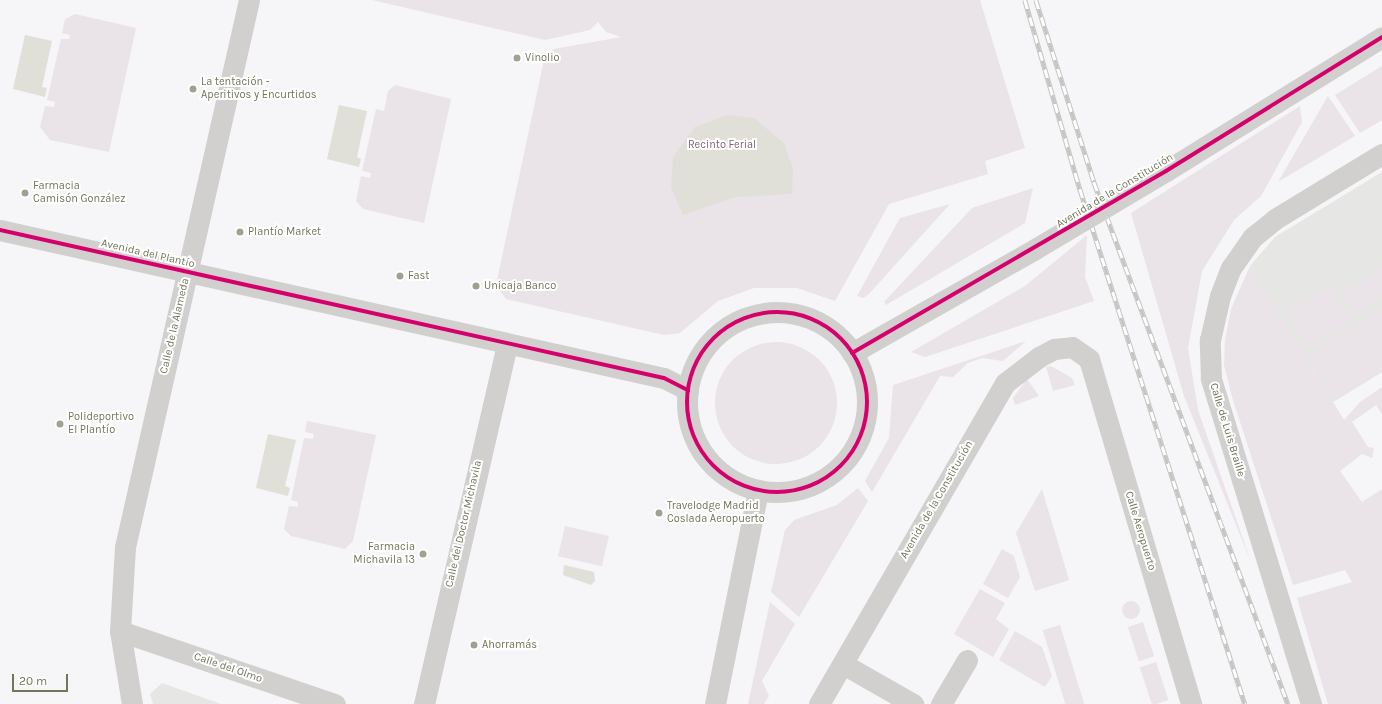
<!DOCTYPE html>
<meta charset="utf-8">
<style>
body{margin:0}
#map{position:relative;width:1382px;height:704px;overflow:hidden;background:#f6f5f7;font-family:Karla,sans-serif}
div>[style]{position:absolute}
.built>*{inset:0;background:#e6e6e4}
.green>*{inset:0;background:#eae3e8;transform-origin:0 0}
.round{border-radius:50%}
.water>*{inset:0;background:#e0e0d8}
.minor>*{height:21px;margin:-10.5px;padding:0 10.5px;transform-origin:10.5px;border-radius:10.5px;background:#d1d0cf}
.minor>.ring{margin:-10.5px;padding:0;box-sizing:content-box;background:none;border:21px solid #d1d0cf;border-radius:50%}
.rail>*{height:4.5px;margin-top:-2.25px;transform-origin:0;background:repeating-linear-gradient(90deg,#fff 0 9px,#c5c5c3 0 18px);box-sizing:border-box;border-block:1px solid #c5c5c3}
.minor-bridge>*{height:21px;margin:-10.5px;padding:0 10.5px;transform-origin:10.5px;border-radius:10.5px;background:#d1d0cf}
.cycleway>*{height:4px;margin:-2px;padding:0 2px;transform-origin:2px;border-radius:2px;background:#d6006c}
.cycleway>.ring{margin:-2px;padding:0;box-sizing:content-box;background:none;border:4px solid #d6006c;border-radius:50%}
.dots>*{width:11px;height:11px;translate:-50% -50%;box-sizing:border-box;border:2px solid #fff;border-radius:50%}
span{translate:-50% -50%;white-space:nowrap;text-align:center;line-height:1.15;-webkit-text-stroke:4px #fff;paint-order:stroke}
.poi-label{font-size:11px;color:#707658}
.left{translate:0 -50%;text-align:left}
.right{translate:-100% -50%;text-align:right}
.park-label{font-size:11px;color:#7e646f}
.street-label{font-size:11px;color:#707658}
.scale{position:absolute;left:12px;top:674px;width:56px;height:18px;box-sizing:border-box;border:2px solid #707658;border-top:0;padding-left:5px;font-size:12px;line-height:14px;white-space:nowrap;color:#707658;-webkit-text-stroke:3px #fff;paint-order:stroke}
</style>
<div id="map">
<div class="built">
<div style="clip-path:polygon(1382px 172px,1382px 372px,1333px 402px,1250px 266px,1275px 237px)"></div>
<div style="clip-path:polygon(162px 683px,221px 704px,153px 704px,150px 694px)"></div>
</div>
<div class="green">
<div style="clip-path:polygon(372px 0,980px 0,1025px 148px,985px 161px,988px 174px,889px 204px,835px 301px,797px 288px,754px 288px,718px 301px,680px 333px,664px 335px,506px 299px,496px 285px,544px 60px,554px 49px,621px 37px,606px 32px,598px 22px,590px 30px,545px 40px)"></div>
<div style="clip-path:polygon(75px 14px,136px 28px,109px 152px,50px 140px,40px 127px,45px 106px,54px 107px,55px 102px,47px 100px,61px 39px,69px 39px,70px 35px,62px 33px,65px 19px)"></div>
<div style="clip-path:polygon(1382px 66px,1382px 120px,1360px 133px,1335px 95px)"></div>
<div style="clip-path:polygon(395px 85px,451px 99px,424px 223px,363px 209px,356px 201px,361px 176px,370px 178px,371px 173px,362px 171px,376px 109px,384px 111px,388px 91px)"></div>
<div style="clip-path:polygon(1328px 96px,1355px 136px,1278px 182px)"></div>
<div style="clip-path:polygon(1300px 106px,1302px 122px,1261px 196px,1234px 220px,1202px 271px,1188px 348px,1198px 410px,1251px 562px,1184px 396px,1131px 213px)"></div>
<div style="clip-path:polygon(1033px 188px,1025px 223px,886px 305px,884px 302px,972px 208px)"></div>
<div style="clip-path:polygon(950px 204px,869px 294px,863px 298px,857px 296px,900px 218px)"></div>
<div style="clip-path:polygon(1087px 235px,1085px 277px,1094px 301px,925px 357px,911px 352px,1025px 286px)"></div>
<div style="clip-path:polygon(1250px 266px,1344px 420px,1360px 402px,1382px 387px,1382px 414px,1376px 405px,1352px 422px,1368px 447px,1374px 448px,1372px 458px,1362px 454px,1340px 471px,1362px 502px,1382px 489px,1382px 704px,1328px 704px,1297px 598px,1352px 582px,1345px 570px,1293px 585px,1232px 397px,1224px 365px,1225px 340px,1231px 309px)"></div>
<div style="clip-path:polygon(1382px 268px,1382px 296px,1354px 313px,1341px 293px)"></div>
<div style="left:1332px;top:285px;width:42px;height:26px;rotate:60deg"></div>
<div style="left:1309px;top:299px;width:42px;height:25px;rotate:60deg"></div>
<div style="clip-path:polygon(1382px 308px,1382px 372px,1336px 400px,1308px 354px)"></div>
<div style="clip-path:polygon(1026px 341px,1003px 361px,982px 358px,968px 363px,953px 377px,940px 376px,872px 492px,865px 481px,889px 438px,893px 385px)"></div>
<div class="round" style="left:715px;top:342px;width:122px;height:122px"></div>
<div style="clip-path:polygon(1051px 366px,1072px 378px,1075px 385px,1053px 391px,1046px 367px)"></div>
<div style="clip-path:polygon(1027px 379px,1039px 396px,1015px 405px,1013px 398px)"></div>
<div style="clip-path:polygon(307px 421px,376px 435px,353px 541px,345px 549px,291px 536px,284px 529px,289px 506px,298px 507px,298px 502px,291px 500px,304px 438px,313px 439px,314px 434px,305px 432px)"></div>
<div style="clip-path:polygon(858px 488px,868px 501px,799px 617px,771px 592px,785px 530px,794px 520px,837px 505px)"></div>
<div style="clip-path:polygon(1042px 489px,1069px 580px,1035px 591px,1016px 533px)"></div>
<div style="left:565px;top:526px;width:45px;height:31px;rotate:13deg"></div>
<div style="clip-path:polygon(1002px 549px,1014px 556px,1020px 577px,1008px 598px,983px 584px)"></div>
<div style="clip-path:polygon(980px 589px,1005px 603px,996px 619px,1009px 629px,993px 657px,954px 634px)"></div>
<div class="round" style="left:1122px;top:601px;width:18px;height:18px"></div>
<div style="clip-path:polygon(770px 602px,795px 624px,762px 681px,769px 696px,764px 704px,748px 704px)"></div>
<div style="left:1143px;top:622px;width:36px;height:16px;rotate:72deg"></div>
<div style="left:1060px;top:625px;width:83px;height:18px;rotate:73deg"></div>
<div style="clip-path:polygon(1015px 631px,1042px 647px,1052px 676px,1045px 687px,999px 660px)"></div>
<div style="left:1156px;top:662px;width:40px;height:17px;rotate:72deg"></div>
</div>
<div class="water">
<div style="clip-path:polygon(25px 35px,52px 41px,42px 87px,47px 88px,45px 97px,13px 89px)"></div>
<div style="clip-path:polygon(339px 105px,367px 111px,357px 157px,361px 159px,359px 167px,327px 159px)"></div>
<div style="clip-path:polygon(727px 115px,754px 118px,784px 143px,793px 169px,792px 194px,735px 197px,683px 215px,671px 188px,673px 157px,695px 127px)"></div>
<div style="clip-path:polygon(268px 434px,296px 440px,285px 486px,290px 488px,288px 496px,256px 488px)"></div>
<div style="clip-path:polygon(564px 565px,594px 572px,595px 581px,591px 585px,563px 575px)"></div>
</div>
<div class="minor">
<div style="left:1166px;top:171px;width:254px;rotate:-31.8deg"></div>
<div style="left:0;top:230px;width:680px;rotate:12.57deg"></div>
<div style="left:664px;top:378px;width:27px;rotate:27deg"></div>
<div class="ring" style="left:687px;top:312px;width:159px;height:159px"></div>
<div style="left:852px;top:353px;width:210px;rotate:-29.6deg"></div>
<div style="left:120px;top:631px;width:227px;rotate:18.8deg"></div>
<div style="left:843px;top:664px;width:81px;rotate:29.7deg"></div>
<div style="left:132px;top:704px;width:74px;rotate:-99.3deg"></div>
<div style="left:120px;top:631px;width:84px;rotate:-86.6deg"></div>
<div style="left:125px;top:547px;width:561px;rotate:-77.23deg"></div>
<div style="left:424px;top:704px;width:369px;rotate:-77deg"></div>
<div style="left:715px;top:704px;width:218px;rotate:-78.6deg"></div>
<div style="left:819px;top:704px;width:371px;rotate:-59.9deg"></div>
<div style="left:1005px;top:383px;width:43px;rotate:-37.4deg"></div>
<div style="left:1039px;top:357px;width:17px;rotate:-28deg"></div>
<div style="left:1054px;top:349px;width:18px;rotate:-6deg"></div>
<div style="left:1072px;top:347px;width:21px;rotate:35deg"></div>
<div style="left:1089px;top:359px;width:360px;rotate:73.5deg"></div>
<div style="left:941px;top:704px;width:51px;rotate:-59.4deg"></div>
<div style="left:1311px;top:704px;width:341px;rotate:-107.1deg"></div>
<div style="left:1211px;top:378px;width:38px;rotate:-92deg"></div>
<div style="left:1210px;top:340px;width:45px;rotate:-77.2deg"></div>
<div style="left:1220px;top:296px;width:30px;rotate:-69deg"></div>
<div style="left:1231px;top:268px;width:38px;rotate:-55deg"></div>
<div style="left:1253px;top:237px;width:28px;rotate:-39deg"></div>
<div style="left:1275px;top:219px;width:125px;rotate:-31.3deg"></div>
</div>
<div class="rail">
<div style="left:1025px;top:0;width:197px;rotate:73.8deg"></div>
<div style="left:1080px;top:189px;width:541px;rotate:72.24deg"></div>
<div style="left:1036px;top:0;width:191px;rotate:72.3deg"></div>
<div style="left:1094px;top:182px;width:557px;rotate:69.61deg"></div>
</div>
<div class="minor-bridge">
<div style="left:1035px;top:249px;width:152px;rotate:-30.8deg"></div>
</div>
<div class="cycleway">
<div style="left:0;top:230px;width:680px;rotate:12.57deg"></div>
<div style="left:664px;top:378px;width:27px;rotate:27deg"></div>
<div class="ring" style="left:687px;top:312px;width:176px;height:176px"></div>
<div style="left:852px;top:353px;width:363px;rotate:-30.1deg"></div>
<div style="left:1166px;top:171px;width:254px;rotate:-31.8deg"></div>
</div>
<div class="dots">
<div style="left:517px;top:58px;background:#9fa290"></div>
<div style="left:193px;top:89px;background:#9fa290"></div>
<div style="left:25px;top:193px;background:#9fa290"></div>
<div style="left:240px;top:232px;background:#9fa290"></div>
<div style="left:400px;top:276px;background:#9fa290"></div>
<div style="left:476px;top:286px;background:#9fa290"></div>
<div style="left:60px;top:424px;background:#9fa290"></div>
<div style="left:659px;top:513px;background:#9fa290"></div>
<div style="left:423px;top:554px;background:#9fa290"></div>
<div style="left:474px;top:645px;background:#9fa290"></div>
</div>
<div class="poi-label">
<span class="left" style="left:525px;top:58px">Vinolio</span>
<span class="left" style="left:201px;top:89px">La tentación -<br>Aperitivos y Encurtidos</span>
<span class="left" style="left:33px;top:193px">Farmacia<br>Camisón González</span>
<span class="left" style="left:248px;top:232px">Plantío Market</span>
<span class="left" style="left:408px;top:276px">Fast</span>
<span class="left" style="left:484px;top:286px">Unicaja Banco</span>
<span class="left" style="left:68px;top:424px">Polideportivo<br>El Plantío</span>
<span class="left" style="left:667px;top:513px">Travelodge Madrid<br>Coslada Aeropuerto</span>
<span class="right" style="left:415px;top:554px">Farmacia<br>Michavila 13</span>
<span class="left" style="left:482px;top:645px">Ahorramás</span>
</div>
<div class="park-label">
<span style="left:722px;top:145px">Recinto Ferial</span>
</div>
<div class="street-label">
<span style="left:1115px;top:191px;rotate:-31deg">Avenida de la Constitución</span>
<span style="left:148px;top:254px;rotate:13deg">Avenida del Plantío</span>
<span style="left:175px;top:326px;rotate:-77deg">Calle de la Alameda</span>
<span style="left:1227px;top:430px;rotate:73deg">Calle de Luis Braille</span>
<span style="left:937px;top:500px;rotate:-60deg">Avenida de la Constitución</span>
<span style="left:464px;top:524px;rotate:-77deg">Calle del Doctor Michavila</span>
<span style="left:1140px;top:531px;rotate:73deg">Calle Aeropuerto</span>
<span style="left:228px;top:668px;rotate:19deg">Calle del Olmo</span>
</div>
<div class="scale">20 m</div>
</div>
